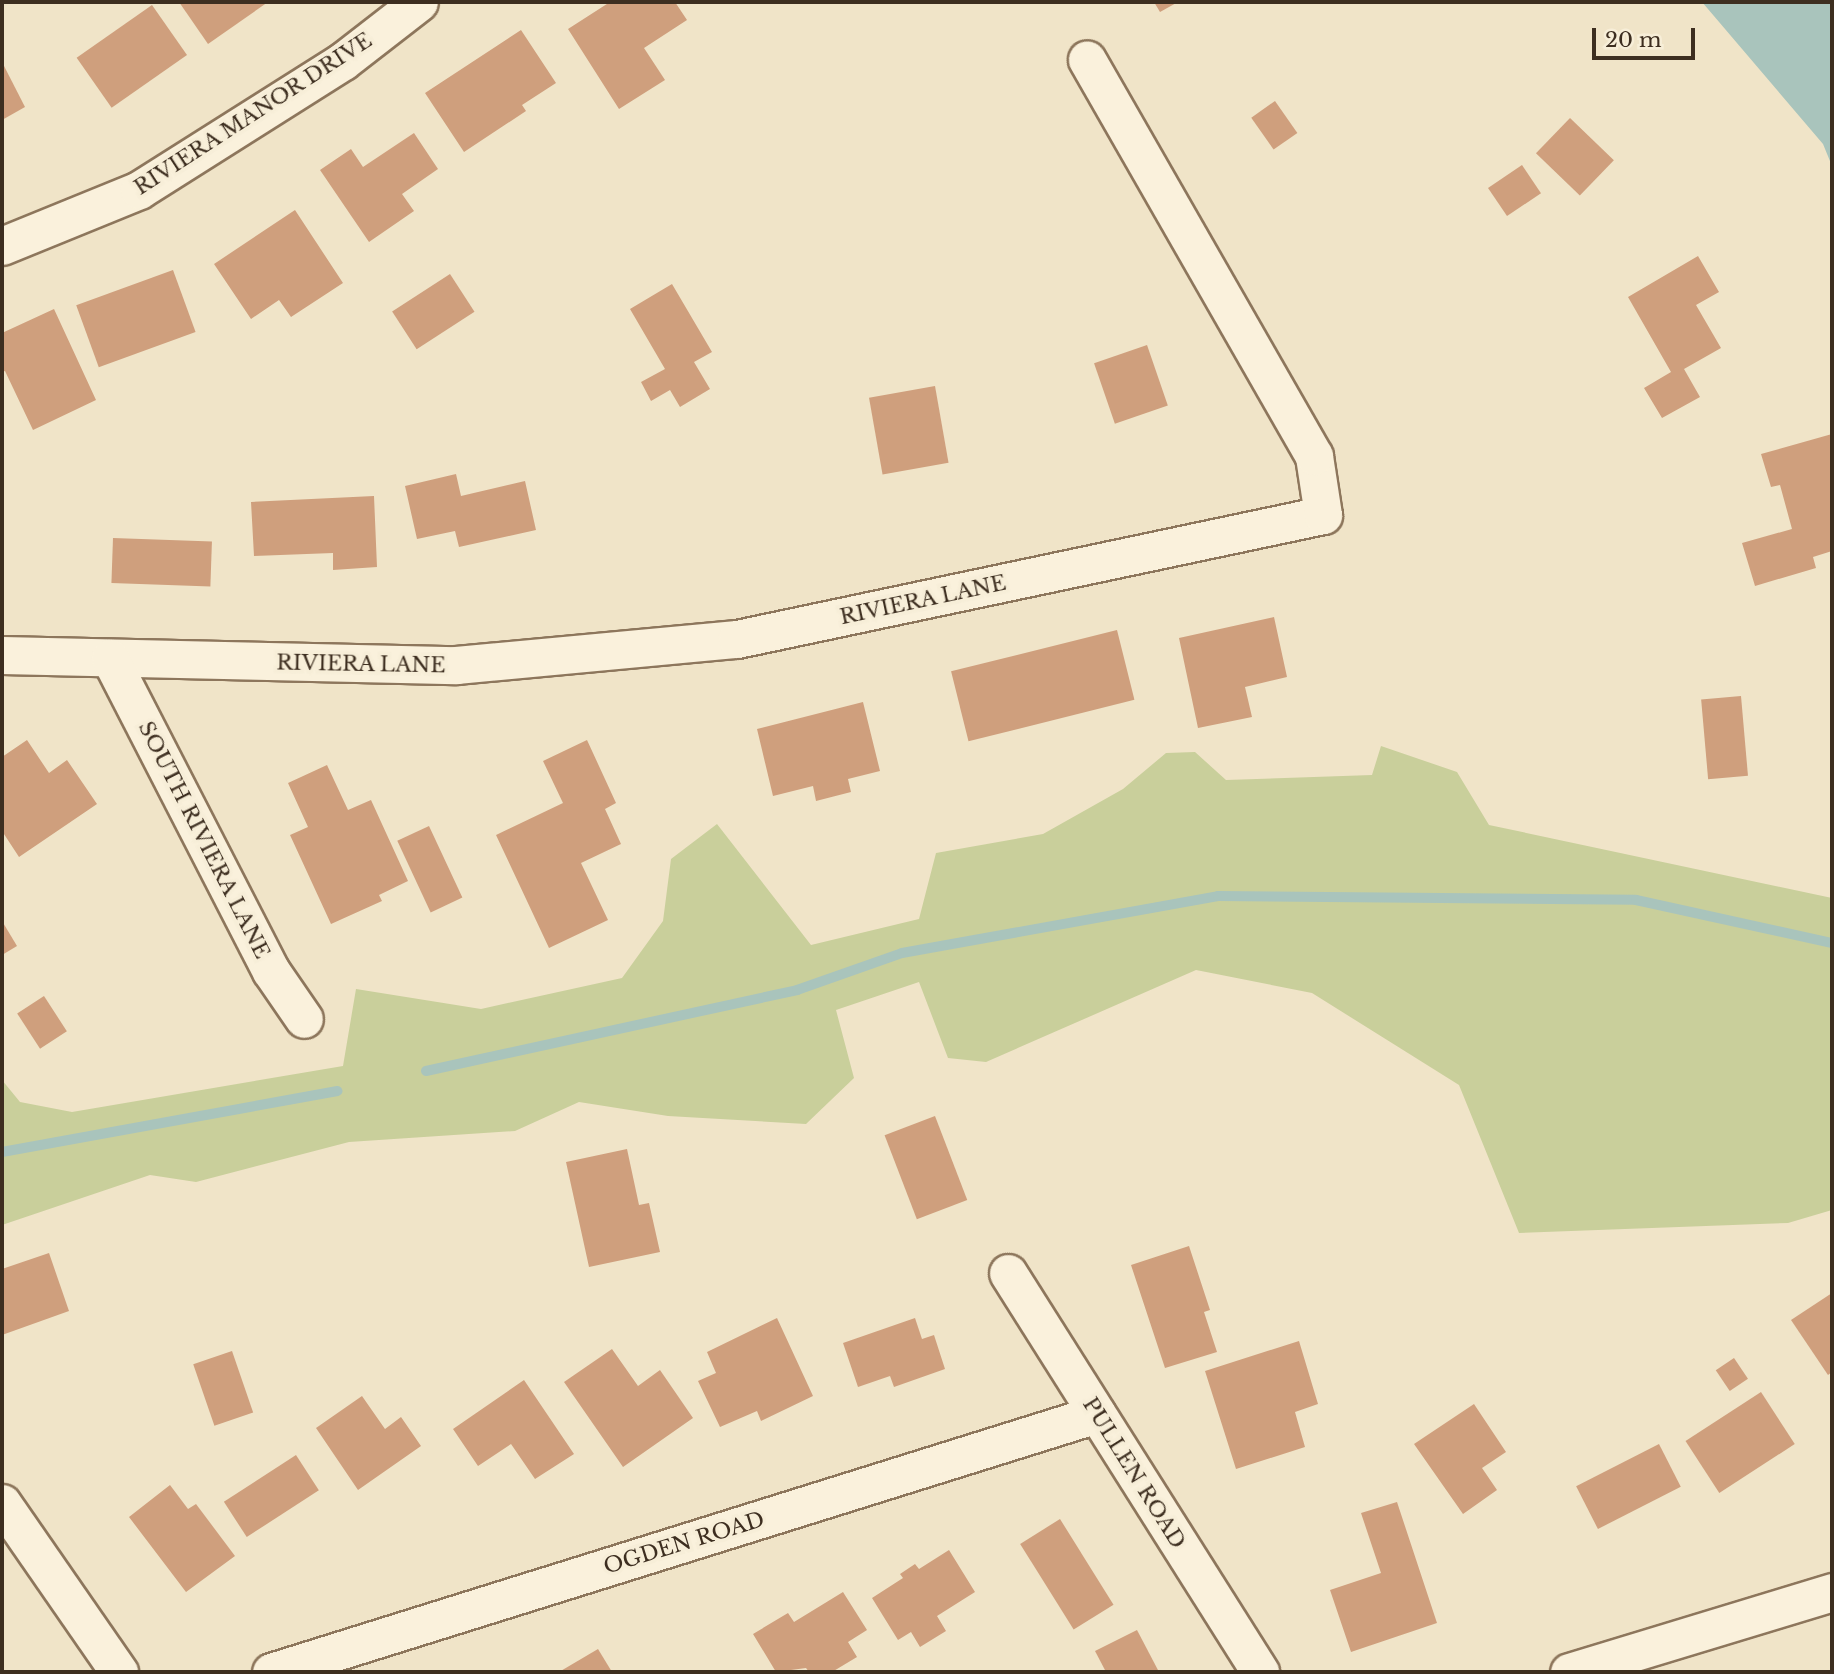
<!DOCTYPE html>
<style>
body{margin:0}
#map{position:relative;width:1834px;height:1674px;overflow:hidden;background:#f0e4c8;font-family:"Libre Baskerville",serif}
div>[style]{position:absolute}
.green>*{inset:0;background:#c9cf9b}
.water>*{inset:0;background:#a9c4bc}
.stream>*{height:10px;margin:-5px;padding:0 5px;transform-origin:5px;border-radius:5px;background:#a9c4bc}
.building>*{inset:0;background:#cf9f7d;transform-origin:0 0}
.roads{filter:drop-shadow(2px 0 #8d765c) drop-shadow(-2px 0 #8d765c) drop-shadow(0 2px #8d765c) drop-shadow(0 -2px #8d765c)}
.street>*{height:37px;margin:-18.5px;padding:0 18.5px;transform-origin:18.5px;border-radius:18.5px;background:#faf1dc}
span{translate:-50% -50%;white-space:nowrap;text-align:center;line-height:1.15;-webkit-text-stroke:7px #f7eed8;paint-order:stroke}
.street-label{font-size:21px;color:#3d2e20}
.frame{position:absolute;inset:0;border:4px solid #3d2e20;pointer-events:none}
.scale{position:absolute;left:1592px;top:28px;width:103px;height:32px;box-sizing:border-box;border:4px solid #3d2e20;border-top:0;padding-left:9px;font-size:21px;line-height:24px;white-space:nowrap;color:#3d2e20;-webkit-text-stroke:5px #f7eed8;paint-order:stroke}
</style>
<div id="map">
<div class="green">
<div style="clip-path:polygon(1381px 746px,1457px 772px,1489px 825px,1832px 898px,1832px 1210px,1788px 1223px,1519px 1233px,1459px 1085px,1312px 993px,1196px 970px,986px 1062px,948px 1058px,919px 982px,836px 1010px,854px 1078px,806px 1124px,668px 1116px,579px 1102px,515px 1131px,349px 1142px,196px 1182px,150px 1175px,2px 1225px,2px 1080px,20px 1102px,72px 1112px,343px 1066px,356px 989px,481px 1009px,622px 978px,663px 921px,671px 859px,717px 824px,811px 945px,919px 919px,936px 853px,1043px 834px,1123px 789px,1166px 753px,1195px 752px,1226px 780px,1372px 775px)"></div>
</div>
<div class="water">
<div style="clip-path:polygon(1702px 2px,1832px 2px,1832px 166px,1823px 144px)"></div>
</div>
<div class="stream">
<div style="left:426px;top:1071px;width:380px;rotate:-12.3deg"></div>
<div style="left:797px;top:990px;width:111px;rotate:-19.4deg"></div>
<div style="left:902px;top:953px;width:321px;rotate:-10.2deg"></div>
<div style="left:1218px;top:896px;width:418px;rotate:0.5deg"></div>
<div style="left:1636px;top:900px;width:201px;rotate:12.4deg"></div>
<div style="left:2px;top:1152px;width:341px;rotate:-10.3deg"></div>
</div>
<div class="building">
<div style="clip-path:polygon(179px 2px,268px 2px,208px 44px)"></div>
<div style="clip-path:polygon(610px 2px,675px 2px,687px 20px,644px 48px,665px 80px,619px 109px,568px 29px)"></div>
<div style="clip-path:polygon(1154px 2px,1178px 2px,1160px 12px)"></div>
<div style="left:152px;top:5px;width:61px;height:92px;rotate:55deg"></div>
<div style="clip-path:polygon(521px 30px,556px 83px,522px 105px,526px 111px,464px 152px,425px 93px)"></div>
<div style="clip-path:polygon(2px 62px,25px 107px,2px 120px)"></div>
<div style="left:1275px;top:101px;width:39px;height:29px;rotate:55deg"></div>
<div style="left:1570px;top:118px;width:61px;height:49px;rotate:44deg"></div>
<div style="clip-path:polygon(414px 133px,438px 169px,402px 194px,414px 211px,369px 242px,320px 170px,351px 149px,363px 167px)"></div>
<div style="left:1522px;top:165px;width:34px;height:41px;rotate:56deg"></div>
<div style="clip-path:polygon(295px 210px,343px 283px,291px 317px,279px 300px,251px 319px,214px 264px)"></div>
<div style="clip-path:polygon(1698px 256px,1719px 292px,1696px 305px,1721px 348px,1684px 369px,1700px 397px,1662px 418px,1644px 388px,1671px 372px,1628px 297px)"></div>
<div style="left:173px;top:270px;width:66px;height:103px;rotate:70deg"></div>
<div style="left:450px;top:274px;width:45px;height:69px;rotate:57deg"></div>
<div style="clip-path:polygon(672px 284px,712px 352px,694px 362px,710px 389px,680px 407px,670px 390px,651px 401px,641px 382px,665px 369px,630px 309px)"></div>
<div style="clip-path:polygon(54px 309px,96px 400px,33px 430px,5px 371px,2px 372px,2px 333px)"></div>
<div style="left:1147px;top:345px;width:64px;height:56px;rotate:71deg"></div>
<div style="left:935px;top:386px;width:78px;height:67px;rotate:80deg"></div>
<div style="clip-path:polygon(1832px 434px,1832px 551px,1813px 557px,1816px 568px,1755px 586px,1742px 543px,1792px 529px,1780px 485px,1771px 487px,1761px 454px)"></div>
<div style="clip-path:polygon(456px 474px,461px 496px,525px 481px,536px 530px,459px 547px,455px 531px,417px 539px,405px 486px)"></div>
<div style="clip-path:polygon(374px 496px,377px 567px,333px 570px,333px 553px,254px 556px,251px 502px)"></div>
<div style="left:113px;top:538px;width:99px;height:45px;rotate:2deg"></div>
<div style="clip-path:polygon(1274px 617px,1287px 677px,1245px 687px,1252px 717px,1198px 728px,1179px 638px)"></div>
<div style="left:1117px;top:630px;width:72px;height:171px;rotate:76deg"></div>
<div style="left:1741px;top:696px;width:80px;height:40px;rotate:85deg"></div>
<div style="clip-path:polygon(863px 702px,880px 771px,848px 779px,851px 792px,816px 801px,813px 786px,773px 796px,757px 729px)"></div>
<div style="clip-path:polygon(27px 740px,49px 773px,67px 760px,97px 804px,19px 857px,2px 831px,2px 757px)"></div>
<div style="clip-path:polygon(587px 740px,616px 803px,605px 809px,621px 844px,581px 863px,608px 920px,549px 948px,496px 835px,563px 803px,543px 761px)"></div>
<div style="clip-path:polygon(327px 765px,348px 810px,371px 800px,408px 881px,379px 895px,382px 901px,331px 924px,290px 835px,308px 827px,288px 783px)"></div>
<div style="left:429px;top:826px;width:79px;height:35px;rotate:65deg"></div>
<div style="clip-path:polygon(2px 921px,17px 946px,2px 955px)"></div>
<div style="left:44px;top:996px;width:42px;height:32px;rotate:57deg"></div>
<div style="left:935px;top:1116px;width:90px;height:54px;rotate:69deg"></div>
<div style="clip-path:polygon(627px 1149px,639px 1205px,649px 1203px,660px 1252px,589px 1267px,566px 1162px)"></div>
<div style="clip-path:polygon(1189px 1246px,1210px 1310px,1204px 1312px,1217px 1352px,1165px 1368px,1131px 1265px)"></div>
<div style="clip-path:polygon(49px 1253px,69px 1311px,2px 1335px,2px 1269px)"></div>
<div style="clip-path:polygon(1832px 1293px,1832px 1372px,1828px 1375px,1791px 1320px)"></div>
<div style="clip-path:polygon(777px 1318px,813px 1396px,761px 1421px,757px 1411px,720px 1427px,698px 1381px,716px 1373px,707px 1352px)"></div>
<div style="clip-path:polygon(915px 1318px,922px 1339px,934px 1335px,945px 1369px,894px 1387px,890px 1376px,858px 1387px,843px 1343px)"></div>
<div style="clip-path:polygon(1299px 1341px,1318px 1404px,1295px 1412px,1305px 1447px,1236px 1469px,1205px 1371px)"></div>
<div style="clip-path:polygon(612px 1349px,638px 1386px,660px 1370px,693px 1418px,623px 1467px,564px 1382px)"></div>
<div style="left:232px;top:1351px;width:65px;height:41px;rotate:71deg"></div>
<div style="left:1734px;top:1358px;width:25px;height:22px;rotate:56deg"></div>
<div style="clip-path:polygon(524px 1380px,574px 1454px,535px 1479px,511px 1444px,478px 1466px,453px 1429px)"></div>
<div style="left:1761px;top:1392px;width:62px;height:90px;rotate:57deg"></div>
<div style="clip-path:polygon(362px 1396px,385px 1429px,401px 1417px,421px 1446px,358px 1490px,316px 1428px)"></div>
<div style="clip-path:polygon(1474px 1404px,1506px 1452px,1482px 1468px,1497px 1490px,1463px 1514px,1414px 1444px)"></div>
<div style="left:1659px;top:1444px;width:48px;height:93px;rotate:63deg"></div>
<div style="left:296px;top:1455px;width:42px;height:86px;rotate:57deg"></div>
<div style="clip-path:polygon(170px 1485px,188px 1509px,196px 1504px,235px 1556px,186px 1592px,129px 1517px)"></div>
<div style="clip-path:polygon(1397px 1502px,1437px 1623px,1351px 1652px,1330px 1590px,1381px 1573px,1361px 1513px)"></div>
<div style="left:1060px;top:1519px;width:101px;height:47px;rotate:58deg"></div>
<div style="clip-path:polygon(949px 1550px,975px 1592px,937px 1616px,946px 1631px,920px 1647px,911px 1632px,898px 1640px,872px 1598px,903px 1578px,900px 1574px,915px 1564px,919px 1569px)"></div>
<div style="clip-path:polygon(843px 1592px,867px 1630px,848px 1642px,857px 1657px,832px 1672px,809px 1672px,806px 1668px,776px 1672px,753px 1634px,788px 1613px,794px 1622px)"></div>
<div style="clip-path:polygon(1137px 1630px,1159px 1672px,1106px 1672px,1095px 1651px)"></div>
<div style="clip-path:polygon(598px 1649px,612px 1672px,559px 1672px)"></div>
</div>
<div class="roads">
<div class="street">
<div style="left:2px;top:246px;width:148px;rotate:-22.2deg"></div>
<div style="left:139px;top:190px;width:241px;rotate:-32.3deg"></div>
<div style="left:343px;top:61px;width:96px;rotate:-37.8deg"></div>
<div style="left:2px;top:655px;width:454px;rotate:1.3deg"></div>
<div style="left:456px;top:665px;width:282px;rotate:-5.3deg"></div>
<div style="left:737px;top:639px;width:599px;rotate:-11.95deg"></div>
<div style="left:1323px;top:515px;width:60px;rotate:-98.7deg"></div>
<div style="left:1314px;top:456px;width:457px;rotate:-119.8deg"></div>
<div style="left:110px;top:658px;width:352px;rotate:62.8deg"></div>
<div style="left:271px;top:971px;width:58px;rotate:55.5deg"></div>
<div style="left:1008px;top:1273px;width:472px;rotate:57.7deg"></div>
<div style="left:2px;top:1503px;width:206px;rotate:55.3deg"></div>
<div style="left:271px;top:1672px;width:865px;rotate:-17.35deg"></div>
<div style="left:1569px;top:1672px;width:275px;rotate:-16.9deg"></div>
</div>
</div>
<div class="street-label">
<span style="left:253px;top:114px;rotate:-33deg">RIVIERA MANOR DRIVE</span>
<span style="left:923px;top:600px;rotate:-12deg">RIVIERA LANE</span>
<span style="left:361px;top:664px;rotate:1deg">RIVIERA LANE</span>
<span style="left:204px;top:840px;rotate:63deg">SOUTH RIVIERA LANE</span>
<span style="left:1134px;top:1473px;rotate:58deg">PULLEN ROAD</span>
<span style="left:684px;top:1543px;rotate:-17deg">OGDEN ROAD</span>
</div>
<div class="frame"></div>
<div class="scale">20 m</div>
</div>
